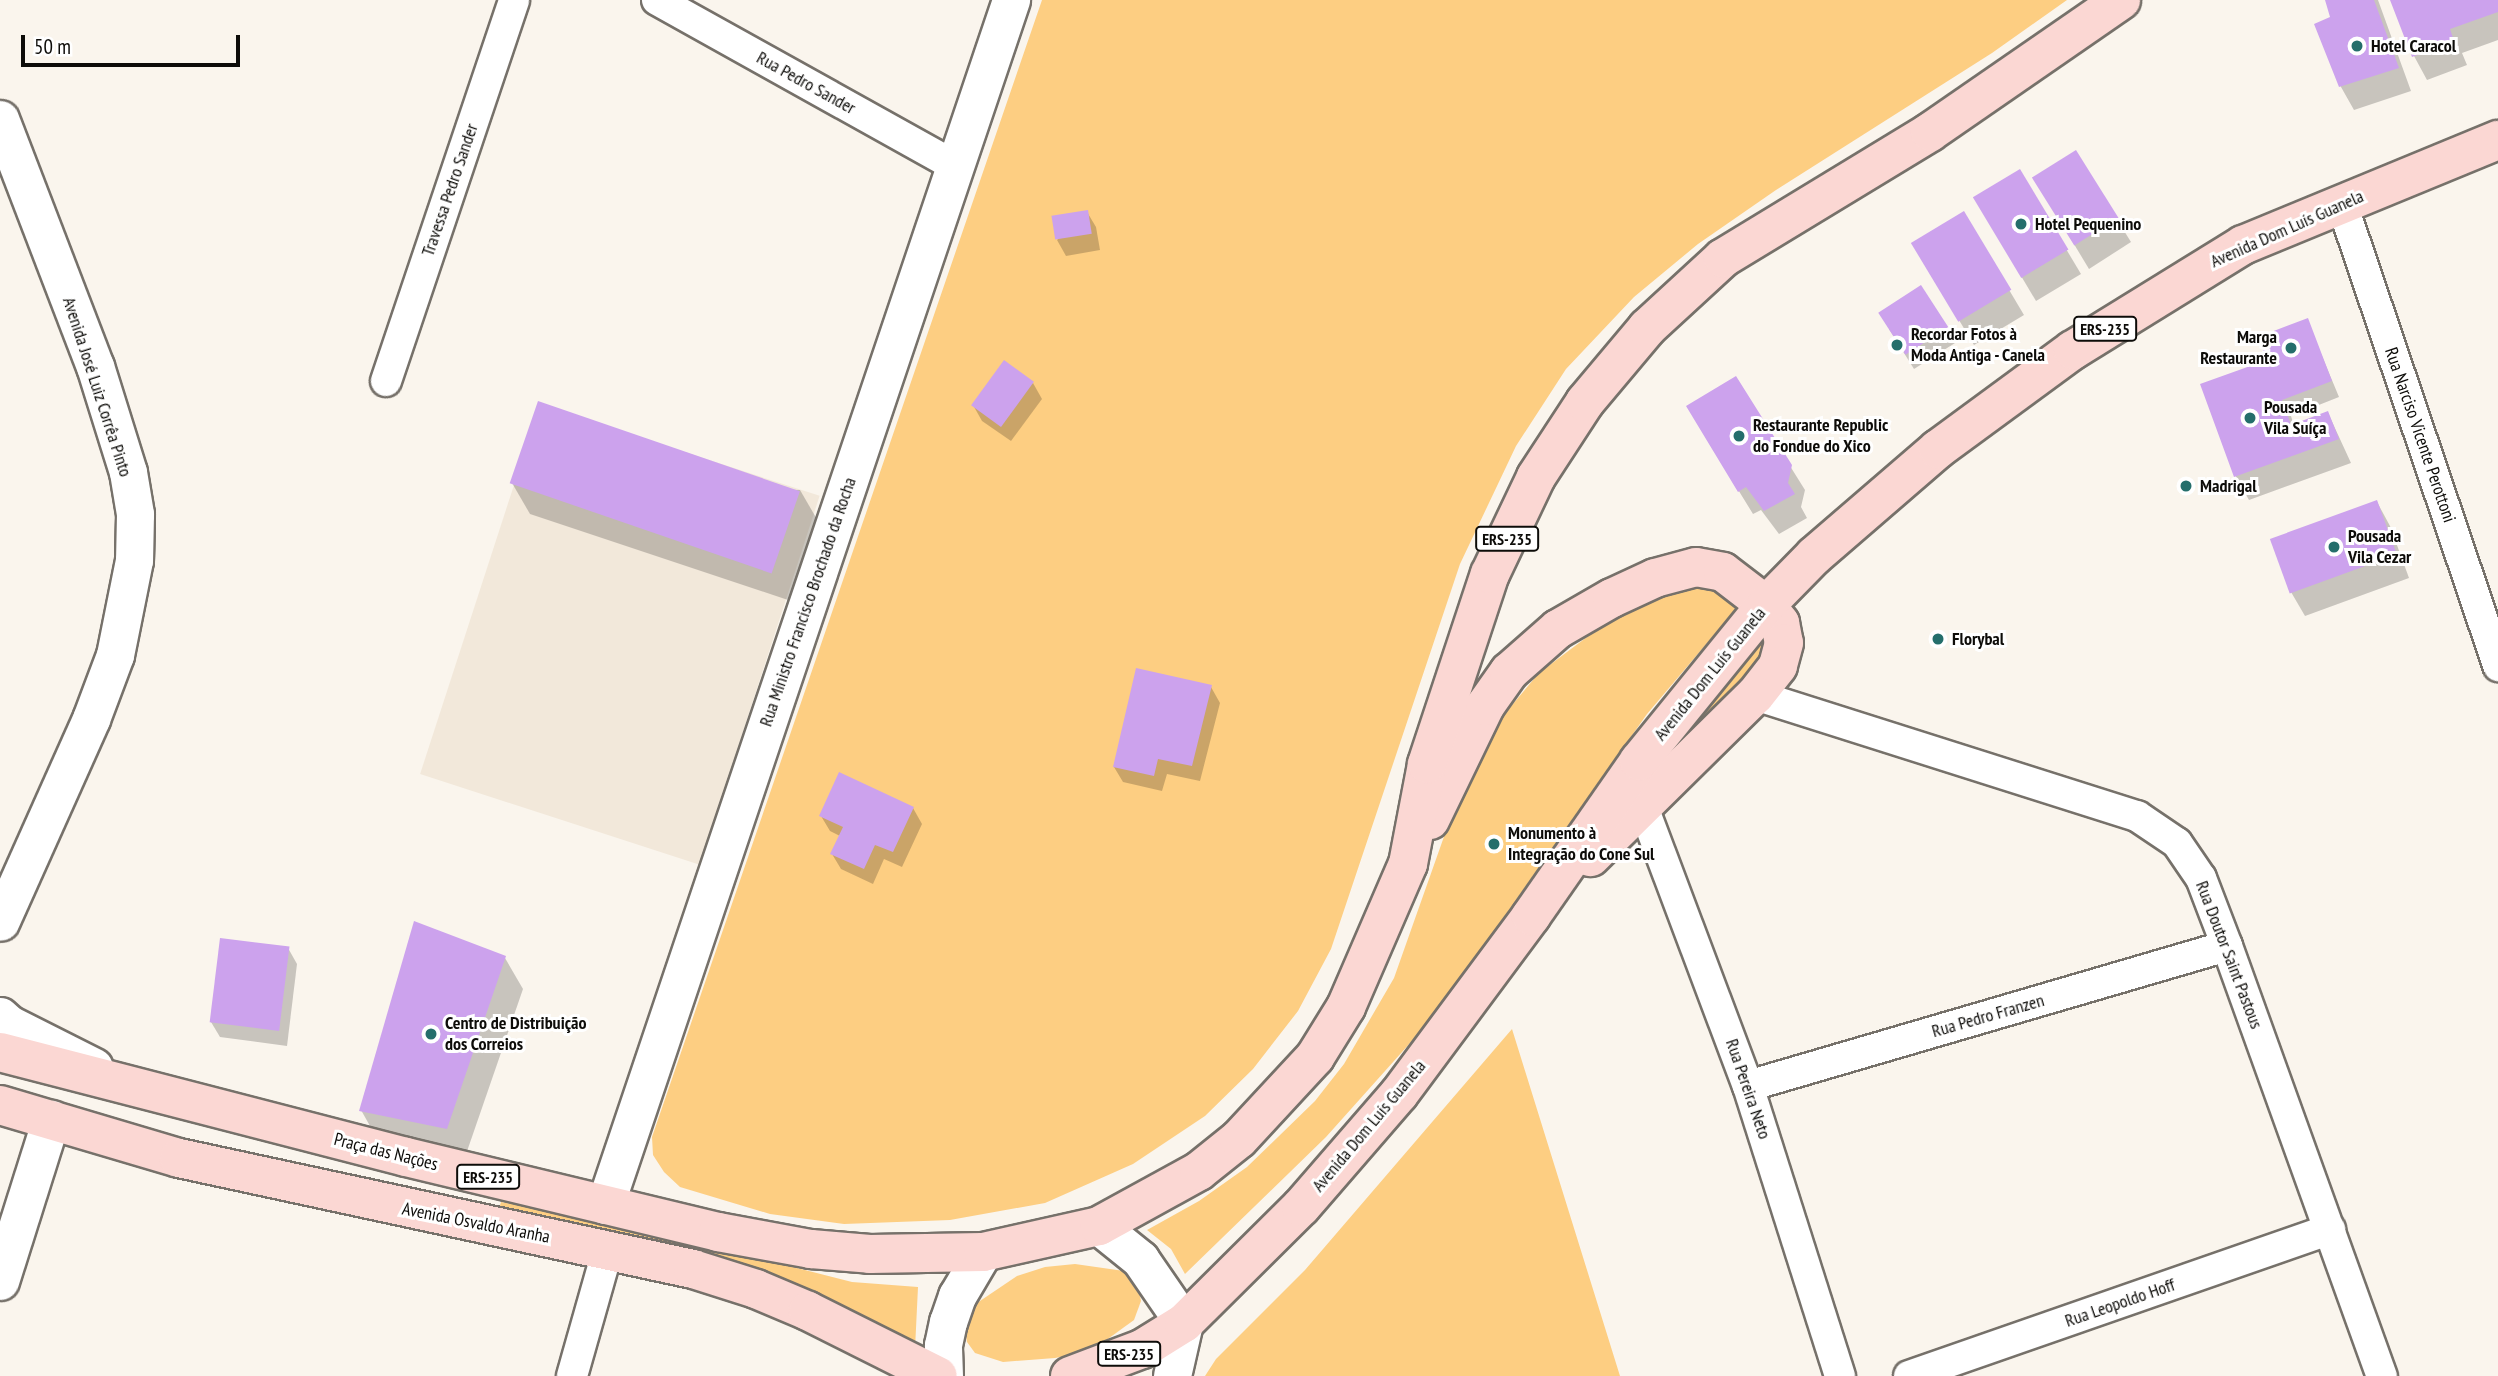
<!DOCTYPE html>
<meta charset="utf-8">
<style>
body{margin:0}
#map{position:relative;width:2498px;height:1376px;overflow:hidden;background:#faf5ed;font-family:"PT Sans Narrow",sans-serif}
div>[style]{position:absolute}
.built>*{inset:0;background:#f2e8da;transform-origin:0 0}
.green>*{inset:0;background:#fdce82}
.shadow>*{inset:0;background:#0003}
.building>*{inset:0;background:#cca2ed;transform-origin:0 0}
.roads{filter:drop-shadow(2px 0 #76716a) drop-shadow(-2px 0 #76716a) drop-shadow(0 2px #76716a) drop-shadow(0 -2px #76716a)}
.minor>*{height:30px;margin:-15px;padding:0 15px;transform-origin:15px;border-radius:15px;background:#fff}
.tertiary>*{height:37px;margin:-18.5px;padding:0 18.5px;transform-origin:18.5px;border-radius:18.5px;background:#fff}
.primary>*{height:38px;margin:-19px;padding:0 19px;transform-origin:19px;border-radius:19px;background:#fbd7d3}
.dots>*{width:19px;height:19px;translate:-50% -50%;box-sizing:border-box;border:4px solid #fff;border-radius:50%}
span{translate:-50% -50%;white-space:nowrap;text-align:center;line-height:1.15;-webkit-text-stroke:6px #fff;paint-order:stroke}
.shield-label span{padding:2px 5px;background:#fff;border:2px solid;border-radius:5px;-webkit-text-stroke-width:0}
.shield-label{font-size:16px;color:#0d0c09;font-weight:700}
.poi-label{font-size:18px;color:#0d0c09;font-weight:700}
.left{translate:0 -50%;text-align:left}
.right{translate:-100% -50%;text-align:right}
.street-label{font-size:18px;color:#0d0c09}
.scale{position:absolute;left:21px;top:35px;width:219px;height:32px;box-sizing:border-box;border:4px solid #0d0c09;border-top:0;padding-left:9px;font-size:21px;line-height:24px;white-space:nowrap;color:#0d0c09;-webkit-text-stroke:5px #fff;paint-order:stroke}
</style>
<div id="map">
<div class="built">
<div style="left:540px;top:405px;width:294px;height:388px;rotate:18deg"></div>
</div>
<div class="green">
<div style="clip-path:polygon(1042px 0,2067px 0,1992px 53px,1776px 190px,1698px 244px,1634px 297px,1566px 369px,1516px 446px,1460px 564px,1331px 949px,1298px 1011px,1253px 1069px,1205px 1116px,1133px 1164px,1045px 1203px,950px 1220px,844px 1224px,770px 1214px,680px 1187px,664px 1172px,653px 1155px,652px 1137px)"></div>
<div style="clip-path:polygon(1709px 587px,1741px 603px,1647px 714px,1460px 980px,1419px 1033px,1326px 1137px,1185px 1274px,1171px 1249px,1147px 1230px,1199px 1201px,1247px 1167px,1315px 1101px,1344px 1064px,1394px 978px,1458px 797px,1496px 724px,1539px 673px,1607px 622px,1647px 602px,1687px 588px)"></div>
<div style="clip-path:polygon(1760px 638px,1763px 647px,1759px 658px,1740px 685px,1723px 702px,1686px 728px)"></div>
<div style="clip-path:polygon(1512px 1029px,1620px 1376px,1205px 1376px,1216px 1359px,1305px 1270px)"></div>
<div style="clip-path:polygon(501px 1202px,628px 1225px,852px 1282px,918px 1287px,915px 1349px,498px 1212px)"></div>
<div style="clip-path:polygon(1075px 1264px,1124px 1271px,1139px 1291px,1141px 1301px,1134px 1320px,1105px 1341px,1075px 1354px,1055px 1358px,1003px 1362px,975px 1353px,967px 1342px,965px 1330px,968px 1316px,977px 1303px,1017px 1276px,1045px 1267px)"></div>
</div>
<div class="shadow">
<div style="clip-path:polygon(2326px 0,2378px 0,2411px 91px,2354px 110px,2341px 87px,2316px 25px,2332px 17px)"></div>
<div style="clip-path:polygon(2392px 0,2498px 0,2498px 40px,2462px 53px,2467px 65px,2427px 80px,2414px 56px)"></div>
<div style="clip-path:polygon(2075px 152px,2131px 242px,2089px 269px,2048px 201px)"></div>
<div style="clip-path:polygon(2020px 172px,2081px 274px,2036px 301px,1989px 222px)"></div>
<div style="clip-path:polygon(1087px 212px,1096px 227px,1100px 250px,1066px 256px,1057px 240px)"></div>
<div style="clip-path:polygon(1964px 214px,2024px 315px,1974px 345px,1927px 267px)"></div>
<div style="clip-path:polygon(2307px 320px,2339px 397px,2291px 416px,2294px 426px,2328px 413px,2351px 463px,2249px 500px,2236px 477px,2202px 386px,2266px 362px)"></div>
<div style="clip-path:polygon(1946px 328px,1955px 343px,1914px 369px,1889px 329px)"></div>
<div style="clip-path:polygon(1033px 383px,1042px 399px,1011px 441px,982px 421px,973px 405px)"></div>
<div style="clip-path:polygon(1702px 431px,1790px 466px,1805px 490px,1801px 507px,1807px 518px,1779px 534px,1761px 510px,1753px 514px)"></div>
<div style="clip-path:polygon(512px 483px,800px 490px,818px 521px,791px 601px,530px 514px)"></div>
<div style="clip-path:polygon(2377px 502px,2390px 526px,2409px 578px,2305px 616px,2291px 592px)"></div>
<div style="clip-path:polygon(1211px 687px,1220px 703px,1200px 781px,1167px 774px,1162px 791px,1123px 782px,1114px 767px)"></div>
<div style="clip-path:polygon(913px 808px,922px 824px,902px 867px,884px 859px,873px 884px,841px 869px,832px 854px,840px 836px,830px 831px,821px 816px)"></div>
<div style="clip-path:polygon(288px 948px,297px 964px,287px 1046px,220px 1037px,211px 1022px)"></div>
<div style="clip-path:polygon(505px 958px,523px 989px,464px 1160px,379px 1142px,361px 1110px)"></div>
</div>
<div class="building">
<div style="clip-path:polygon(2325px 0,2374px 0,2399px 68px,2339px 87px,2314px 24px,2330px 17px)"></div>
<div style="clip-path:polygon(2390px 0,2498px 0,2498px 12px,2450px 29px,2454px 41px,2412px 57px)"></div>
<div style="left:2076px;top:150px;width:80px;height:52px;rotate:58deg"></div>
<div style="left:2020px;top:169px;width:94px;height:55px;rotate:59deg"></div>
<div style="left:1088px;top:210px;width:24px;height:37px;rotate:81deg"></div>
<div style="left:1964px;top:211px;width:92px;height:62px;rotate:59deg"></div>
<div style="left:1921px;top:285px;width:50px;height:51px;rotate:57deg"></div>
<div style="clip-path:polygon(2308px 318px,2332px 381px,2282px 400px,2291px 425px,2328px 411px,2339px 439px,2234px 477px,2200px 384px,2267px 360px,2258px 337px)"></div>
<div style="left:1004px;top:360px;width:37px;height:56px;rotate:36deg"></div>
<div style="clip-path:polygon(1736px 376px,1792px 465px,1788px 483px,1795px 494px,1764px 511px,1746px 487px,1738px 492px,1686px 406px)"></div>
<div style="left:538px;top:401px;width:277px;height:87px;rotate:19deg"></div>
<div style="left:2377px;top:500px;width:58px;height:114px;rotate:70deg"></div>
<div style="clip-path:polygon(1136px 668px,1212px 685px,1192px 766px,1158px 759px,1154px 776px,1113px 767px)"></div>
<div style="clip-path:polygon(839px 772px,914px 807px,893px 852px,875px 845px,864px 869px,830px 854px,843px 827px,819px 816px)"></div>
<div style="clip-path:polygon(414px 921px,506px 956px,447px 1129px,359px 1111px)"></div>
<div style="left:220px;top:938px;width:70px;height:85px;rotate:7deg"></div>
</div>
<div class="roads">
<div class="minor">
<div style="left:657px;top:0;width:341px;rotate:29.1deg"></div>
<div style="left:2342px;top:204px;width:488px;rotate:71.3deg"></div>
<div style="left:386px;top:381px;width:402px;rotate:-71.4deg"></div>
<div style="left:1755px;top:695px;width:401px;rotate:17.6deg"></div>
<div style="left:2137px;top:816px;width:48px;rotate:34deg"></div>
<div style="left:2177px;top:843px;width:42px;rotate:55.6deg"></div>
<div style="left:2201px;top:878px;width:73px;rotate:69.1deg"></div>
<div style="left:2227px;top:946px;width:457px;rotate:70.2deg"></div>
<div style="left:1643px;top:807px;width:298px;rotate:69.4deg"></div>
<div style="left:1748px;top:1086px;width:304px;rotate:72.4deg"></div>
<div style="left:1748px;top:1086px;width:499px;rotate:-16.3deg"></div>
<div style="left:572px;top:1376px;width:132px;rotate:-74.2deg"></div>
<div style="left:1909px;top:1376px;width:446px;rotate:-19.2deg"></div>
</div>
<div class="tertiary">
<div style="left:0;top:119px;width:265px;rotate:69deg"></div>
<div style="left:95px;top:366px;width:111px;rotate:72.7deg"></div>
<div style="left:128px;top:472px;width:43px;rotate:80.5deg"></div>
<div style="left:135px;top:514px;width:46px;rotate:91.2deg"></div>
<div style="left:134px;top:560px;width:97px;rotate:101.3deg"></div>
<div style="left:115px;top:655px;width:68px;rotate:110.6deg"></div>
<div style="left:91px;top:719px;width:222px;rotate:114.1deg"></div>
<div style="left:0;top:1016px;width:12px;rotate:42deg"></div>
<div style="left:9px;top:1024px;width:95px;rotate:26.8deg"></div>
<div style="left:605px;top:1205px;width:1272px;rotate:-71.38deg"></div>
<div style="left:1099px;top:1226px;width:53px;rotate:38.8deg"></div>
<div style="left:1140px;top:1259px;width:78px;rotate:55.5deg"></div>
<div style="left:1184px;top:1323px;width:54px;rotate:102.8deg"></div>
<div style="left:0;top:1281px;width:170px;rotate:-72.5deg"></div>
<div style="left:944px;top:1376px;width:31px;rotate:-92deg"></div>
<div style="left:943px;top:1345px;width:24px;rotate:-78deg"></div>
<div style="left:948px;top:1322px;width:28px;rotate:-71deg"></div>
<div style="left:957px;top:1296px;width:51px;rotate:-59.4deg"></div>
</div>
<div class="primary">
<div style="left:1430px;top:820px;width:127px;rotate:-64.2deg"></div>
<div style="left:1485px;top:706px;width:42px;rotate:-54.8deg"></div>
<div style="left:1509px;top:672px;width:65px;rotate:-41.3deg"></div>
<div style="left:1558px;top:629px;width:62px;rotate:-29.9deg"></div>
<div style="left:1612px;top:598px;width:47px;rotate:-24.9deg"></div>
<div style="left:1655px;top:578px;width:42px;rotate:-15deg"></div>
<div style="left:1696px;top:567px;width:27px;rotate:10deg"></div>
<div style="left:1723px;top:572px;width:54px;rotate:37.5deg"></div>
<div style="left:1766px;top:605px;width:23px;rotate:52deg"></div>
<div style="left:1780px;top:623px;width:20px;rotate:79deg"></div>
<div style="left:1784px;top:643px;width:24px;rotate:105deg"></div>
<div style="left:1778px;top:666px;width:37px;rotate:128deg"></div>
<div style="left:1755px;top:695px;width:231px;rotate:135.4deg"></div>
<div style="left:0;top:1052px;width:419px;rotate:14.5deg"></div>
<div style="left:406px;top:1157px;width:321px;rotate:13.5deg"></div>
<div style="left:718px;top:1232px;width:95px;rotate:10.4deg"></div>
<div style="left:811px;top:1249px;width:59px;rotate:4.8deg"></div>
<div style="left:870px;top:1254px;width:113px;rotate:-1deg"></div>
<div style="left:983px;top:1252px;width:119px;rotate:-12.6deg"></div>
<div style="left:1099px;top:1226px;width:114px;rotate:-28.8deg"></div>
<div style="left:1199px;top:1171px;width:51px;rotate:-38.7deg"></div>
<div style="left:1239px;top:1139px;width:112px;rotate:-47.2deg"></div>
<div style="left:1315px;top:1057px;width:59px;rotate:-58.2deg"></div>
<div style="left:1346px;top:1007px;width:156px;rotate:-66.6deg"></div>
<div style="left:1408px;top:864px;width:102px;rotate:-79.2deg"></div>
<div style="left:1427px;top:764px;width:200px;rotate:-71.7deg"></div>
<div style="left:1490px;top:574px;width:107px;rotate:-64.6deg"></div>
<div style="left:1536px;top:477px;width:90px;rotate:-56.8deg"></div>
<div style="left:1585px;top:402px;width:97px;rotate:-50deg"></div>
<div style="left:1647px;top:328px;width:103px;rotate:-42.6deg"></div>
<div style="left:1723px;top:258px;width:242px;rotate:-31.3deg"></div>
<div style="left:1930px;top:132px;width:232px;rotate:-34.6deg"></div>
<div style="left:0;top:1105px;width:187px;rotate:16.5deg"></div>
<div style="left:179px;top:1158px;width:526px;rotate:12.19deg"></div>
<div style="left:693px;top:1269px;width:66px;rotate:17.6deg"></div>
<div style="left:756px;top:1289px;width:56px;rotate:22.9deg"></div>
<div style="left:808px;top:1311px;width:145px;rotate:26.6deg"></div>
<div style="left:1070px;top:1376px;width:77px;rotate:-20.6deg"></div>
<div style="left:1142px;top:1349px;width:49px;rotate:-31.8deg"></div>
<div style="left:1184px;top:1323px;width:165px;rotate:-44.8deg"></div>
<div style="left:1301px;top:1207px;width:150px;rotate:-49.1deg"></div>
<div style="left:1399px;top:1094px;width:222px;rotate:-53.4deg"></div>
<div style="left:1531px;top:916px;width:189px;rotate:-55.1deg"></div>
<div style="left:1639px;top:761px;width:201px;rotate:-50.9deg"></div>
<div style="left:1766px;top:605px;width:69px;rotate:-45.6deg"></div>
<div style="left:1814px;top:556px;width:164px;rotate:-40.8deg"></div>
<div style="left:1938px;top:449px;width:167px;rotate:-36.3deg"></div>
<div style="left:2073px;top:350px;width:200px;rotate:-31.7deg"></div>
<div style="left:2243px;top:245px;width:276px;rotate:-22.4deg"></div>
</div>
</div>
<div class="dots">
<div style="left:2357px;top:46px;background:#246e6b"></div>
<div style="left:2021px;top:224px;background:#246e6b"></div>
<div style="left:1897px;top:345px;background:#246e6b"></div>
<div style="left:2291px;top:348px;background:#246e6b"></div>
<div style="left:2250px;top:418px;background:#246e6b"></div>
<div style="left:1739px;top:436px;background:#246e6b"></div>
<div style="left:2186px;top:486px;background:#246e6b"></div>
<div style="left:2334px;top:547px;background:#246e6b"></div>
<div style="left:1938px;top:639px;background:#246e6b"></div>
<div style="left:1494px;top:844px;background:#246e6b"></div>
<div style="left:431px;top:1034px;background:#246e6b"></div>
</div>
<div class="shield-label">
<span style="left:2105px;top:329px">ERS-235</span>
<span style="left:1507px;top:539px">ERS-235</span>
<span style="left:488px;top:1177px">ERS-235</span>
<span style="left:1129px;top:1354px">ERS-235</span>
</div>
<div class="poi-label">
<span class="left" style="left:2371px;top:46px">Hotel Caracol</span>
<span class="left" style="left:2035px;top:224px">Hotel Pequenino</span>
<span class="left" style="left:1911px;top:345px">Recordar Fotos à<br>Moda Antiga - Canela</span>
<span class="right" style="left:2277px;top:348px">Marga<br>Restaurante</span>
<span class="left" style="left:2264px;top:418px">Pousada<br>Vila Suíça</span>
<span class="left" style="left:1753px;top:436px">Restaurante Republic<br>do Fondue do Xico</span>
<span class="left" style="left:2200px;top:486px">Madrigal</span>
<span class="left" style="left:2348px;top:547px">Pousada<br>Vila Cezar</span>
<span class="left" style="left:1952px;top:639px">Florybal</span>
<span class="left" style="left:1508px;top:844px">Monumento à<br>Integração do Cone Sul</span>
<span class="left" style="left:445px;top:1034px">Centro de Distribuição<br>dos Correios</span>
</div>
<div class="street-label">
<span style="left:806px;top:83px;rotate:29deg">Rua Pedro Sander</span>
<span style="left:450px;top:190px;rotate:-71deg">Travessa Pedro Sander</span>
<span style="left:2287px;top:229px;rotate:-24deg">Avenida Dom Luís Guanela</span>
<span style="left:97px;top:387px;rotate:72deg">Avenida José Luiz Corrêa Pinto</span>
<span style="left:2420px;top:435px;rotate:71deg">Rua Narciso Vicente Perottoni</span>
<span style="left:808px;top:602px;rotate:-71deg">Rua Ministro Francisco Brochado da Rocha</span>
<span style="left:1710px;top:674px;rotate:-51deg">Avenida Dom Luís Guanela</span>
<span style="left:2229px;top:955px;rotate:69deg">Rua Doutor Saint Pastous</span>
<span style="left:1988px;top:1016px;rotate:-16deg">Rua Pedro Franzen</span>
<span style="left:1748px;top:1089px;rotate:71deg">Rua Pereira Neto</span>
<span style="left:1369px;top:1126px;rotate:-50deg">Avenida Dom Luís Guanela</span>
<span style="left:386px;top:1152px;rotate:14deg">Praça das Nações</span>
<span style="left:476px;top:1223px;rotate:11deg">Avenida Osvaldo Aranha</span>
<span style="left:2120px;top:1303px;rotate:-19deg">Rua Leopoldo Hoff</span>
</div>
<div class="scale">50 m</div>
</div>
